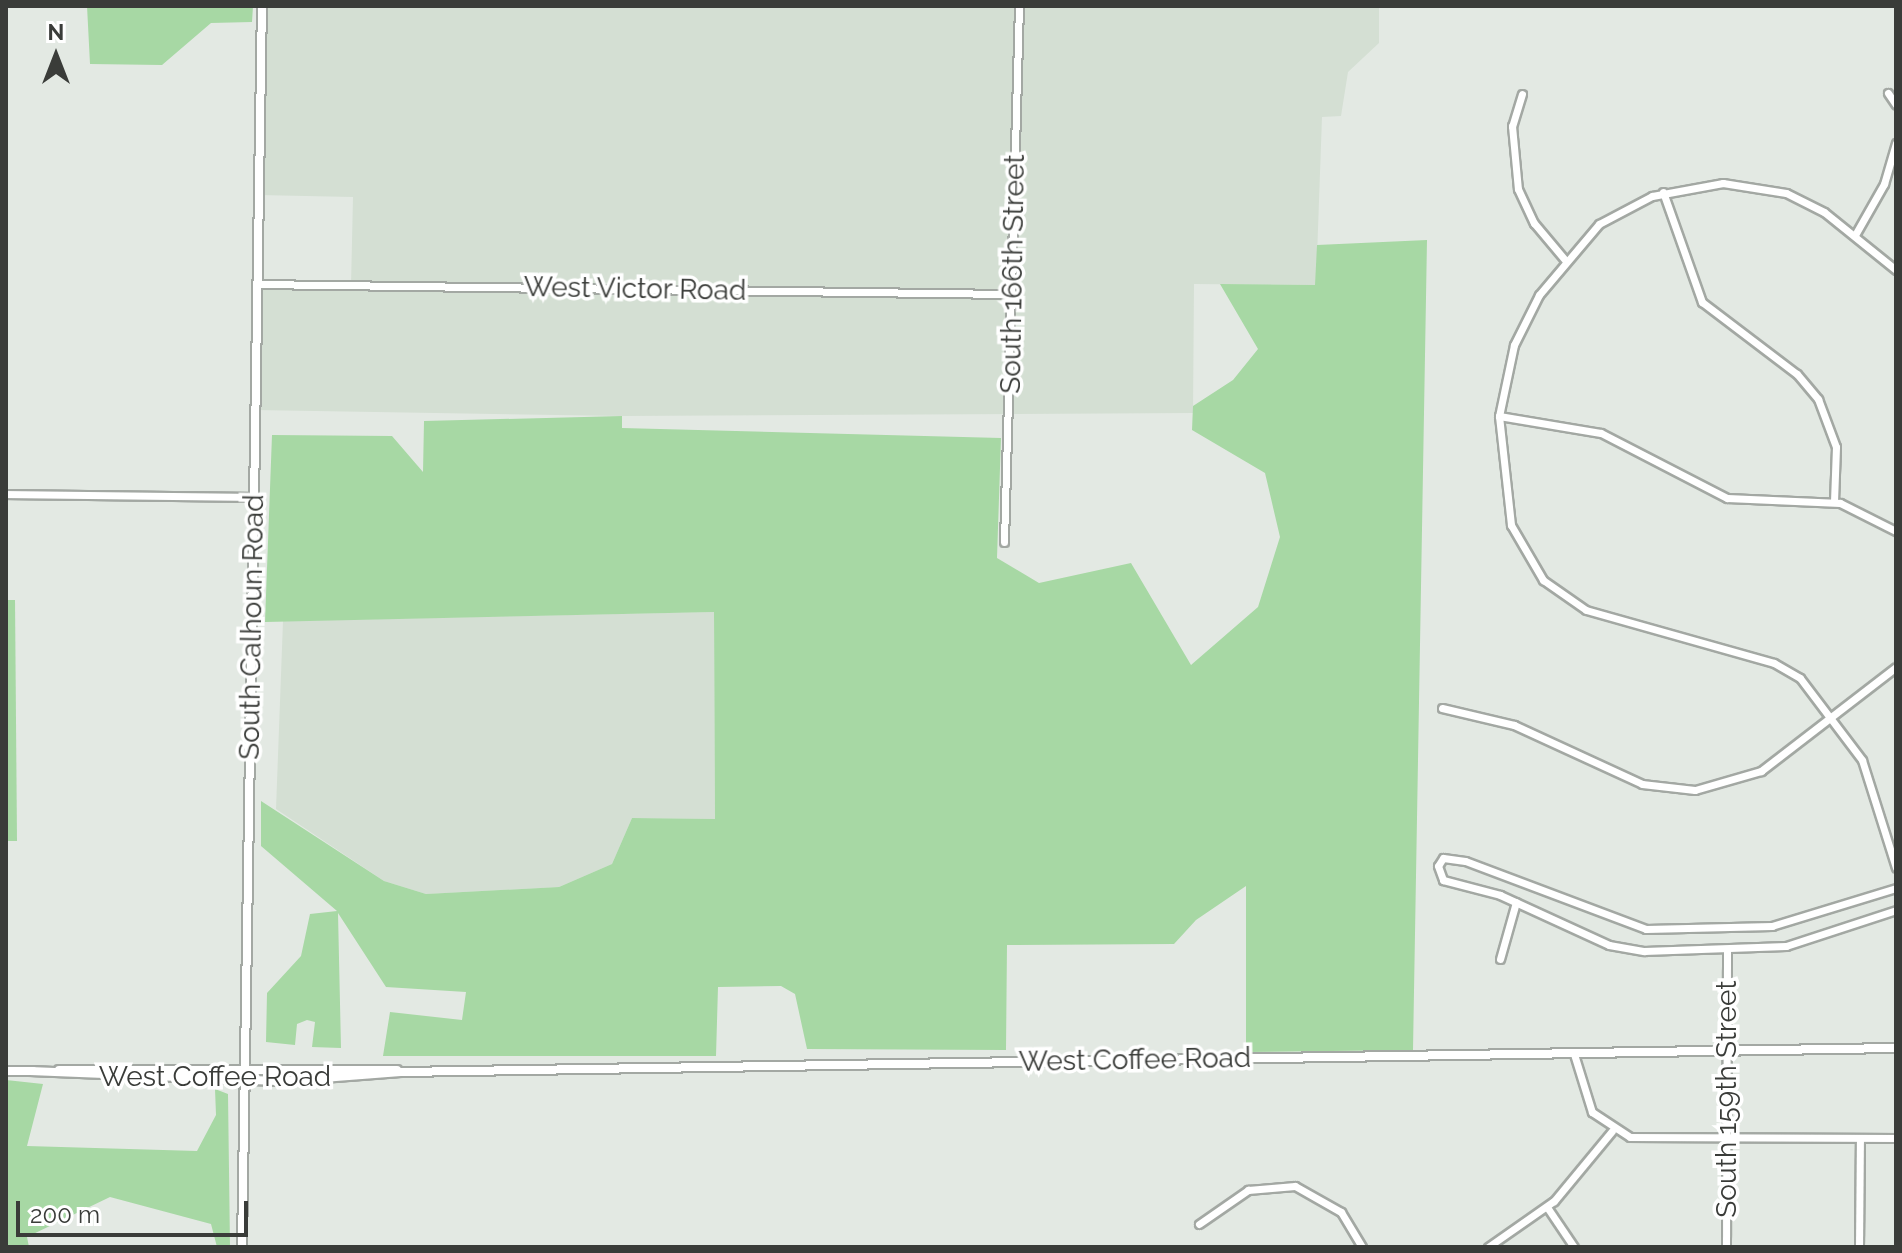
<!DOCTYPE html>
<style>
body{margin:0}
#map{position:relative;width:1902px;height:1253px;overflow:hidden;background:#e3e9e3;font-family:Raleway,sans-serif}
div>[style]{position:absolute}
.built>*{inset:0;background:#d4dfd3}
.green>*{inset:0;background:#a7d8a4}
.roads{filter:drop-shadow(2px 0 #a3a8a3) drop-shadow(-2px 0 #a3a8a3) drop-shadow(0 2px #a3a8a3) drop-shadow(0 -2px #a3a8a3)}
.minor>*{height:7px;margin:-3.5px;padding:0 3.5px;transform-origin:3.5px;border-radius:3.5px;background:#fff}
.tertiary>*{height:8px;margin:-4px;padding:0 4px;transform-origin:4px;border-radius:4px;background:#fff}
span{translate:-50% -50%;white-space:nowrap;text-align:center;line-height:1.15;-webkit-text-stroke:7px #fff;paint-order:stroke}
.street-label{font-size:28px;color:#3a3c39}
.frame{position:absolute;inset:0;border:8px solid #3a3c39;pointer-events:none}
.north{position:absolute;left:16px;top:16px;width:80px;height:80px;-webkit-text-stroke:6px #fff;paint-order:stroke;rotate:0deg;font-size:22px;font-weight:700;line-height:32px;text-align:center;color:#3a3c39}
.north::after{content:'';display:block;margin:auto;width:28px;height:36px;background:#3a3c39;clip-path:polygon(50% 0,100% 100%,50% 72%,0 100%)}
.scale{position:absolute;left:16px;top:1201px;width:232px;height:36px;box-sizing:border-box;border:4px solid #3a3c39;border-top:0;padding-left:10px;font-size:24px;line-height:28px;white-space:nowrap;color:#3a3c39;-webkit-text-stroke:6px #fff;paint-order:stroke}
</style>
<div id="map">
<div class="built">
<div style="clip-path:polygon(262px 6px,1445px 6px,1379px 6px,1379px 43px,1348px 72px,1341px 116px,1322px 117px,1316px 285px,1194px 284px,1193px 413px,622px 416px,255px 410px,256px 284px,351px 286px,353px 197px,258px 195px)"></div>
<div style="clip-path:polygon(714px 612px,715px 819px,632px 818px,612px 864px,559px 887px,426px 894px,384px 881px,276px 809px,283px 621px)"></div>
</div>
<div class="green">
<div style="clip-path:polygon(87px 6px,253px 6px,252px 22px,211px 23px,162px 65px,90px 64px)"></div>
<div style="clip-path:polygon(1427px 240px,1413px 1050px,1246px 1052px,1246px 886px,1196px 920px,1174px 944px,1007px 945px,1006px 1050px,807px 1049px,795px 994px,781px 986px,718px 987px,716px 1056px,383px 1056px,390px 1012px,462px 1020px,466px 992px,386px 987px,338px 913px,341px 1048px,312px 1047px,315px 1022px,307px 1020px,297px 1024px,295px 1045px,266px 1042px,267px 993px,301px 956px,310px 914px,337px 911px,261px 846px,261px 801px,384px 881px,426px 894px,559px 887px,612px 864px,632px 818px,715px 819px,714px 612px,265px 622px,272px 435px,392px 436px,423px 472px,424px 421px,622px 416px,622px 428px,1001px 438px,997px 558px,1039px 583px,1131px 563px,1191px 665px,1258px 607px,1280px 537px,1265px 473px,1192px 430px,1193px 406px,1233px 380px,1258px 349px,1220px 284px,1315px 285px,1317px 245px)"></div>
<div style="clip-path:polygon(6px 600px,15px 600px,17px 841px,6px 841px)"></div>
<div style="clip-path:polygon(6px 1080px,43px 1084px,27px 1146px,197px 1151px,216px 1115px,215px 1089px,228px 1094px,230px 1247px,217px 1247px,211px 1224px,110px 1197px,27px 1237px,29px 1247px,6px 1247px)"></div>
</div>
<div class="roads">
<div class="minor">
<div style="left:1888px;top:93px;width:14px;rotate:56deg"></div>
<div style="left:1522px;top:94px;width:34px;rotate:107deg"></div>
<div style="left:1512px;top:126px;width:63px;rotate:84.6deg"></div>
<div style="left:1518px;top:189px;width:38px;rotate:65deg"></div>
<div style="left:1534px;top:223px;width:48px;rotate:50deg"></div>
<div style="left:1663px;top:192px;width:117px;rotate:70.5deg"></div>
<div style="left:1702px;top:302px;width:119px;rotate:37.2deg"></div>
<div style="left:1797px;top:374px;width:33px;rotate:50deg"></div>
<div style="left:1818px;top:399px;width:51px;rotate:69.4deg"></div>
<div style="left:1836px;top:447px;width:55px;rotate:92.1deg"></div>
<div style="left:1855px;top:235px;width:59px;rotate:-60.4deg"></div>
<div style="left:1884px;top:184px;width:43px;rotate:-73.7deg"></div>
<div style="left:1896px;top:270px;width:92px;rotate:-141.1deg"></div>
<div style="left:1824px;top:212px;width:42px;rotate:-153.4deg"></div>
<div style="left:1786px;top:193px;width:64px;rotate:-171deg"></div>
<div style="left:1723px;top:183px;width:72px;rotate:169.6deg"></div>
<div style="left:1652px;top:196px;width:60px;rotate:152.2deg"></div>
<div style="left:1599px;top:224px;width:93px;rotate:130.2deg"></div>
<div style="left:1539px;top:295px;width:56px;rotate:116.6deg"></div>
<div style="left:1514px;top:345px;width:73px;rotate:101.9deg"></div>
<div style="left:1499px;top:416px;width:110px;rotate:83.7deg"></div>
<div style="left:1511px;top:525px;width:64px;rotate:59.8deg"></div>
<div style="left:1543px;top:580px;width:52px;rotate:34.9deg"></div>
<div style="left:1586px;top:610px;width:195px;rotate:15.7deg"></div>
<div style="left:1774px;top:663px;width:30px;rotate:30deg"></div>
<div style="left:1800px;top:678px;width:103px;rotate:52.9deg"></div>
<div style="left:1862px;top:760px;width:113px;rotate:72.5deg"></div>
<div style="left:256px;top:284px;width:757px;rotate:0.76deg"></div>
<div style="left:1499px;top:416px;width:103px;rotate:9.5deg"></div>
<div style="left:1601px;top:433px;width:142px;rotate:27.3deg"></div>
<div style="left:1727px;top:498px;width:113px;rotate:2.5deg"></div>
<div style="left:1840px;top:503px;width:63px;rotate:26.6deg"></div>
<div style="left:6px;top:494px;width:248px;rotate:0.7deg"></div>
<div style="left:1004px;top:542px;width:536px;rotate:-88.4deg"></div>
<div style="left:1442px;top:708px;width:74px;rotate:13.3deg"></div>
<div style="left:1514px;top:725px;width:141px;rotate:24.7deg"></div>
<div style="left:1642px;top:784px;width:53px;rotate:6.5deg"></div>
<div style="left:1695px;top:790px;width:69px;rotate:-16.1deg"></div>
<div style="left:1761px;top:771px;width:170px;rotate:-37.6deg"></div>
<div style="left:1896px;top:888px;width:130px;rotate:163deg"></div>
<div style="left:1772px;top:926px;width:126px;rotate:178.6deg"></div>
<div style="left:1646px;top:929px;width:193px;rotate:-159.4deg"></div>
<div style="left:1465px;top:861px;width:22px;rotate:-172deg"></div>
<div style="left:1443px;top:858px;width:9px;rotate:122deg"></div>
<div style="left:1438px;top:866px;width:15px;rotate:70deg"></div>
<div style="left:1443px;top:880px;width:59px;rotate:14.7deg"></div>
<div style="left:1500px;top:895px;width:120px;rotate:24.6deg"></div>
<div style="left:1609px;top:945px;width:36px;rotate:10deg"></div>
<div style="left:1644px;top:951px;width:142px;rotate:-2deg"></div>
<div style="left:1786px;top:946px;width:116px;rotate:-18.1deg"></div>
<div style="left:1500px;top:959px;width:59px;rotate:-74.3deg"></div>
<div style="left:1574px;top:1054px;width:61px;rotate:72.8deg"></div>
<div style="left:1592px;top:1112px;width:45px;rotate:33.3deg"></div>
<div style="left:1630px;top:1137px;width:266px;rotate:0.2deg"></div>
<div style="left:1547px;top:1207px;width:48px;rotate:56deg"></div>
<div style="left:1199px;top:1224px;width:60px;rotate:-34.8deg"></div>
<div style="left:1248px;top:1190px;width:47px;rotate:-4.9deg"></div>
<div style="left:1295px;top:1186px;width:53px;rotate:29.5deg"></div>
<div style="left:1341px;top:1212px;width:41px;rotate:59deg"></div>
<div style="left:1488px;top:1247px;width:80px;rotate:-34.9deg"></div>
<div style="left:1554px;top:1201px;width:91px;rotate:-50.4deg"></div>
<div style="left:1726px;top:1247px;width:296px;rotate:-89.8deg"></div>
<div style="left:1859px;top:1247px;width:109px;rotate:-89.5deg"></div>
</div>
<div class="tertiary">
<div style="left:59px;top:1070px;width:338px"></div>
<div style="left:6px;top:1071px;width:27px"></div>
<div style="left:30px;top:1071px;width:254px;rotate:2.3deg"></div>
<div style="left:284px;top:1081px;width:117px;rotate:-4.4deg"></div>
<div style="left:401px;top:1072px;width:1495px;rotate:-0.92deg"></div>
<div style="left:242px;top:1247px;width:1241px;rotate:-89.08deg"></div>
</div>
</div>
<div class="street-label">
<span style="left:1013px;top:274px;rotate:-89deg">South 166th Street</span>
<span style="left:635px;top:289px;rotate:1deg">West Victor Road</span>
<span style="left:252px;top:627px;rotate:-89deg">South Calhoun Road</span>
<span style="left:1135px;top:1060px;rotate:-1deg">West Coffee Road</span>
<span style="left:215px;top:1077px">West Coffee Road</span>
<span style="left:1727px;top:1099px;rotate:-90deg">South 159th Street</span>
</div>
<div class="frame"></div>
<div class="north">N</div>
<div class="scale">200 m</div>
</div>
